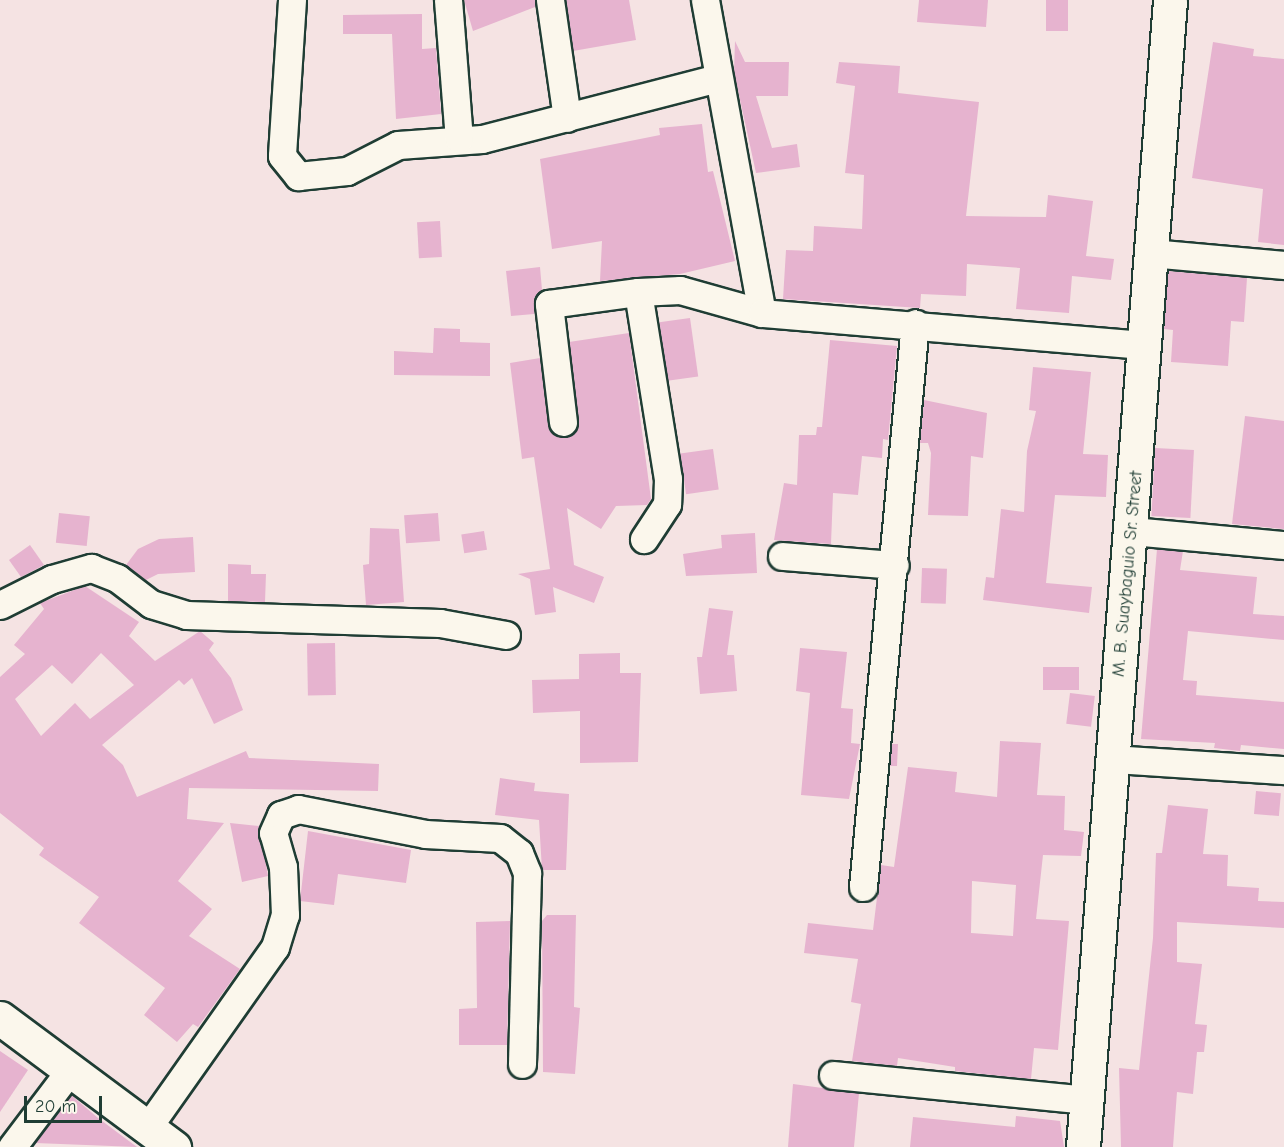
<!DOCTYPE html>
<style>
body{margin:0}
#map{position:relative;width:1284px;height:1147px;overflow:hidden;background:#f5e3e3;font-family:"Comic Neue",sans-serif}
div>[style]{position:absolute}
.building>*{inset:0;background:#e6b3cf;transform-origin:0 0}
.roads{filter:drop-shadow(2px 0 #1f3d34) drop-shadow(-2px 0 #1f3d34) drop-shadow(0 2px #1f3d34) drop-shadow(0 -2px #1f3d34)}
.minor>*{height:27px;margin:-13.5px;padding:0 13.5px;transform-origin:13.5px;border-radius:13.5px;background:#fbf7ec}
.tertiary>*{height:33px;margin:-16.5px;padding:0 16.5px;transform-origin:16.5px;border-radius:16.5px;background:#fbf7ec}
span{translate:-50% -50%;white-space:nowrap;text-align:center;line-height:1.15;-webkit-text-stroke:4.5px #fbf7ec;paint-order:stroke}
.street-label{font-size:18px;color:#1f3d34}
.scale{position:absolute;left:24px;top:1096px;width:78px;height:27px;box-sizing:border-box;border:3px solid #1f3d34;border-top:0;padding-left:8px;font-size:18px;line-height:21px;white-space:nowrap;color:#1f3d34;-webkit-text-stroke:4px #fbf7ec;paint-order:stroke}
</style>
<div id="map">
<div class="building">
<div style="clip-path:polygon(464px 0,535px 0,535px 7px,473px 31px)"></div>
<div style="clip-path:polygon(566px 0,629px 0,636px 40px,573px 51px)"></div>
<div style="clip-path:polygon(919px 0,988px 0,986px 27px,917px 22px)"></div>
<div style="left:1046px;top:0;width:22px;height:31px"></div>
<div style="clip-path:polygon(422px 14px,422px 49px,436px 48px,441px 114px,396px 119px,392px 34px,343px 34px,343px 15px)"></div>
<div style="clip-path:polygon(735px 41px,745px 62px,789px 62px,788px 96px,756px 96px,772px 148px,797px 144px,800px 167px,756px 173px,734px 72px)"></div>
<div style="clip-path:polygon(1213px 42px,1254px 49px,1253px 56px,1284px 59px,1284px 245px,1258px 242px,1263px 189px,1192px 178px)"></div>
<div style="clip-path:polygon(839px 62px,900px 66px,898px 93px,979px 102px,966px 216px,1046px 217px,1048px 195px,1093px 201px,1086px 256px,1114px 259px,1111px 280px,1072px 276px,1069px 313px,1016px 309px,1020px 268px,967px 264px,966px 296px,921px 294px,920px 308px,783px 299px,786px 250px,813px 251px,814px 226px,862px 229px,864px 175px,845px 173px,855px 86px,836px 83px)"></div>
<div style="clip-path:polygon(702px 124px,708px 172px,713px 171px,735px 261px,680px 274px,600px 281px,602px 241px,552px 249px,540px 159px,660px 135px,659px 128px)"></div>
<div style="left:440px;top:221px;width:36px;height:23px;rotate:87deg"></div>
<div style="clip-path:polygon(540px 267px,542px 290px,534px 298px,534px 314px,511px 316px,506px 271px)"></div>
<div style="clip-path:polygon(1168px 271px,1247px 278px,1244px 322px,1231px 321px,1228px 366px,1171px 362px,1173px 330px,1164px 329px)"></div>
<div style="left:690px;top:318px;width:59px;height:31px;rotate:82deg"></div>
<div style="clip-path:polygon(434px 328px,460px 329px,460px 342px,490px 343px,490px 376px,394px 375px,394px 351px,433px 353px)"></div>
<div style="clip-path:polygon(629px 333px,651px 499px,647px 505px,616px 506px,601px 529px,567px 508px,574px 565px,604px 577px,594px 603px,553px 587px,556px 612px,535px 615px,530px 579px,518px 574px,550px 569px,534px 457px,522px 459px,510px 363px,540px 358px,548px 424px,556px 436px,565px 437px,579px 421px,569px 342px)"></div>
<div style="clip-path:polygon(830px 340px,897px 346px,888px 440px,883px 439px,882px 458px,862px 456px,858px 495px,833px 493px,831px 544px,774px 540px,784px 483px,797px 485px,799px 435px,816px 435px,817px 427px,822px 427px)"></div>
<div style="clip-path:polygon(1033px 367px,1091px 372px,1083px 454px,1108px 455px,1106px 497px,1055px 495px,1046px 583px,1092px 587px,1089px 613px,983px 600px,986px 577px,994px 578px,1001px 509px,1024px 512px,1027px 451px,1036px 411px,1029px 410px)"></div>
<div style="clip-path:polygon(924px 400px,987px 413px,983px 458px,971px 456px,968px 516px,928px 515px,931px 453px,928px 443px,920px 443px)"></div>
<div style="clip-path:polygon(1245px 416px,1284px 421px,1284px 529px,1232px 524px)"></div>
<div style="left:1155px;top:448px;width:39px;height:68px;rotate:3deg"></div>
<div style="left:713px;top:449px;width:41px;height:33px;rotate:82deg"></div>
<div style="left:59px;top:513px;width:31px;height:30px;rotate:6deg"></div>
<div style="left:438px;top:513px;width:28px;height:34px;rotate:86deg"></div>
<div style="clip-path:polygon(370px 528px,399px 529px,404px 602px,366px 605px,363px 565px,369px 564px)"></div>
<div style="left:484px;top:531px;width:19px;height:23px;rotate:81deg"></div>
<div style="clip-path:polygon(755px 533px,757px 573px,686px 576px,683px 554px,722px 548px,721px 535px)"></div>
<div style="clip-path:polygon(193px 537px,195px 572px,158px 574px,146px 580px,126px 565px,138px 549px,159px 539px)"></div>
<div style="clip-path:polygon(30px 545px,44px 565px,21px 577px,9px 560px)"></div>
<div style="clip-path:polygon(1157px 549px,1183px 551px,1180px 570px,1257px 577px,1253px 614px,1284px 616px,1284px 640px,1188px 631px,1183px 680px,1197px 681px,1196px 695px,1284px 702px,1284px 749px,1241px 745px,1240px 751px,1214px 748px,1215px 743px,1141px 739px)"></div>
<div style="clip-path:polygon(228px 564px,251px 565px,251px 574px,266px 574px,265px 602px,228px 601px)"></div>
<div style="left:922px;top:568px;width:25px;height:35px;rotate:2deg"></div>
<div style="clip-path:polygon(evenodd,85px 586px,139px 622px,129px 636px,155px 661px,200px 631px,214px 643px,209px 650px,231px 678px,243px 710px,214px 724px,192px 678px,184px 685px,179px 680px,102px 745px,123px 765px,137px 797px,246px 751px,249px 758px,379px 764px,378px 791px,189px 788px,187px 819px,224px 823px,178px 881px,212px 909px,189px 936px,240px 969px,198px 1027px,193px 1024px,177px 1042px,144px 1015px,165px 988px,79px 923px,99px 897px,39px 855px,44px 848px,0 813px,0 677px,25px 654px,14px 645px,44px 609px,40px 603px,85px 586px,101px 653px,134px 685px,90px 719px,75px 703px,41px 736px,15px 699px,52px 665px,72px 684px,101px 653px)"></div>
<div style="clip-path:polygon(709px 608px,733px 611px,727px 655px,734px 655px,737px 691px,700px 694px,697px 657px,702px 657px)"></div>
<div style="left:335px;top:643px;width:52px;height:28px;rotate:89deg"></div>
<div style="clip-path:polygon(800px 648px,847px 652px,841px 708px,853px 709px,851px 743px,860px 744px,849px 799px,801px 795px,810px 693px,796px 691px)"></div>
<div style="clip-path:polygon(620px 653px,620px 673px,641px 673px,638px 762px,580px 763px,580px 711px,533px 713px,532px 680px,579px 679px,579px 654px)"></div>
<div style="left:1043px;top:667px;width:36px;height:23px"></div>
<div style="left:1070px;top:693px;width:25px;height:31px;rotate:7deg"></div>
<div style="clip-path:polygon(evenodd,1000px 741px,1041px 743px,1037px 795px,1065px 796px,1064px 830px,1084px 832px,1081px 856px,1043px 855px,1036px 919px,1069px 921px,1058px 1050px,1034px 1048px,1031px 1079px,955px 1071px,955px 1067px,898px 1058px,897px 1066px,852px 1061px,861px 1004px,851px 1002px,858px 959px,804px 953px,808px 923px,873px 930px,881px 865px,894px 867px,908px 767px,957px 772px,955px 792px,997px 797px,1000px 741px,972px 881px,1016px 885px,1013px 936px,971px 933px,972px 881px)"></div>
<div style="clip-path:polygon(892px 744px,898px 744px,897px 766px,890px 766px)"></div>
<div style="clip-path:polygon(500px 778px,535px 783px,534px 791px,569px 794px,566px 870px,542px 870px,539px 820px,495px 815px)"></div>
<div style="left:1256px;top:791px;width:25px;height:23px;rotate:5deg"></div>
<div style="clip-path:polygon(1168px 805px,1208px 809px,1203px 854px,1228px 855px,1227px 886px,1259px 888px,1258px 901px,1284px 902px,1284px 928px,1177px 922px,1177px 962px,1202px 964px,1195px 1024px,1207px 1025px,1204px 1052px,1197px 1052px,1193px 1094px,1177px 1092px,1173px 1147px,1121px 1147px,1119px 1068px,1139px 1070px,1153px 938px,1156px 853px,1162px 853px)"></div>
<div style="clip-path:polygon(230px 823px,259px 826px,268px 876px,242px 882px)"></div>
<div style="clip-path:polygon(308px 831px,411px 850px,406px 883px,338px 874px,334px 905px,300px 901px)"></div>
<div style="clip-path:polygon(547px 915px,576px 915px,574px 1007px,580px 1008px,575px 1074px,543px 1072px,542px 921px)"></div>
<div style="clip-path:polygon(510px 921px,507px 1045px,459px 1045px,459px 1009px,477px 1008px,476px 922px)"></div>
<div style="clip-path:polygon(0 1051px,28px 1070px,0 1112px)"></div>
<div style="clip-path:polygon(793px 1084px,859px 1093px,854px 1147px,788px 1147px)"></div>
<div style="clip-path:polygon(71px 1095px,98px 1118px,137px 1147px,35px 1143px)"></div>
<div style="clip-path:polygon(1016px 1116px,1060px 1121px,1064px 1147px,910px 1147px,913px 1117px,1015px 1127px)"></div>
</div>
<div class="roads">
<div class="minor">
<div style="left:292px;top:0;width:156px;rotate:93.7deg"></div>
<div style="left:282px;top:156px;width:26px;rotate:51deg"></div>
<div style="left:298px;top:176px;width:49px;rotate:-5.8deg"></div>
<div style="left:347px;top:171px;width:57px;rotate:-27deg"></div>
<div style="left:398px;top:145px;width:84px;rotate:-4.1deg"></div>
<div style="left:482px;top:139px;width:244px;rotate:-14.5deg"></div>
<div style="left:448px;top:0;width:139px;rotate:85.5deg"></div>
<div style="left:550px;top:0;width:119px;rotate:81.8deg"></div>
<div style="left:705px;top:0;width:318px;rotate:79.7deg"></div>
<div style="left:1150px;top:253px;width:135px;rotate:5.1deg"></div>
<div style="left:638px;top:292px;width:189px;rotate:80.9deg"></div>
<div style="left:668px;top:479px;width:25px;rotate:92deg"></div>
<div style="left:667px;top:504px;width:42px;rotate:123.3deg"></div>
<div style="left:563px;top:422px;width:119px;rotate:-96.8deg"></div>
<div style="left:549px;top:304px;width:90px;rotate:-7.7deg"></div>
<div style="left:638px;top:292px;width:42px;rotate:-2.7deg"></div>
<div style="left:680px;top:290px;width:85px;rotate:15.7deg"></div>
<div style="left:762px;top:313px;width:384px;rotate:4.8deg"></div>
<div style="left:1132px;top:531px;width:153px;rotate:5.3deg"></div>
<div style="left:782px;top:556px;width:113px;rotate:4.6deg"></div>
<div style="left:0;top:605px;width:58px;rotate:-26.6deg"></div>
<div style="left:52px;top:579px;width:41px;rotate:-15.8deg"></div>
<div style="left:91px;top:568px;width:28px;rotate:21deg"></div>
<div style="left:117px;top:578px;width:43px;rotate:37.4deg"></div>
<div style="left:151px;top:604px;width:37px;rotate:17deg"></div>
<div style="left:186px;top:615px;width:254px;rotate:1.8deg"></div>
<div style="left:440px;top:623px;width:67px;rotate:10.3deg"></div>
<div style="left:1113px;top:759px;width:171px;rotate:3.7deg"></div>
<div style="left:863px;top:887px;width:566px;rotate:-84.73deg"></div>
<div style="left:833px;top:1075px;width:255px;rotate:5.6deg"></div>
<div style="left:148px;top:1127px;width:220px;rotate:-54.8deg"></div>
<div style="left:275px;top:947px;width:34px;rotate:-73deg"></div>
<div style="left:285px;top:915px;width:48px;rotate:-92.4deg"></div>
<div style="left:283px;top:867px;width:35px;rotate:-106deg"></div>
<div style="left:273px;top:833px;width:20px;rotate:-66deg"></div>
<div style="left:281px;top:815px;width:18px;rotate:-19deg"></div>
<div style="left:298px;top:809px;width:129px;rotate:11.1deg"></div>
<div style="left:425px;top:834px;width:75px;rotate:3.1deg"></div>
<div style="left:500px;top:838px;width:24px;rotate:38deg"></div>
<div style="left:519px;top:853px;width:22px;rotate:68deg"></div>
<div style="left:527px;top:873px;width:191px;rotate:91.5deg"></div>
<div style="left:12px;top:1147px;width:98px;rotate:-52.9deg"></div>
</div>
<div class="tertiary">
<div style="left:0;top:1018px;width:217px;rotate:36.6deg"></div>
<div style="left:1083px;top:1147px;width:1150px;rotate:-85.66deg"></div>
</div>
</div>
<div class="street-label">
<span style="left:1128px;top:574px;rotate:-85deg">M. B. Suaybaguio Sr. Street</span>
</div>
<div class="scale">20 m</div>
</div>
